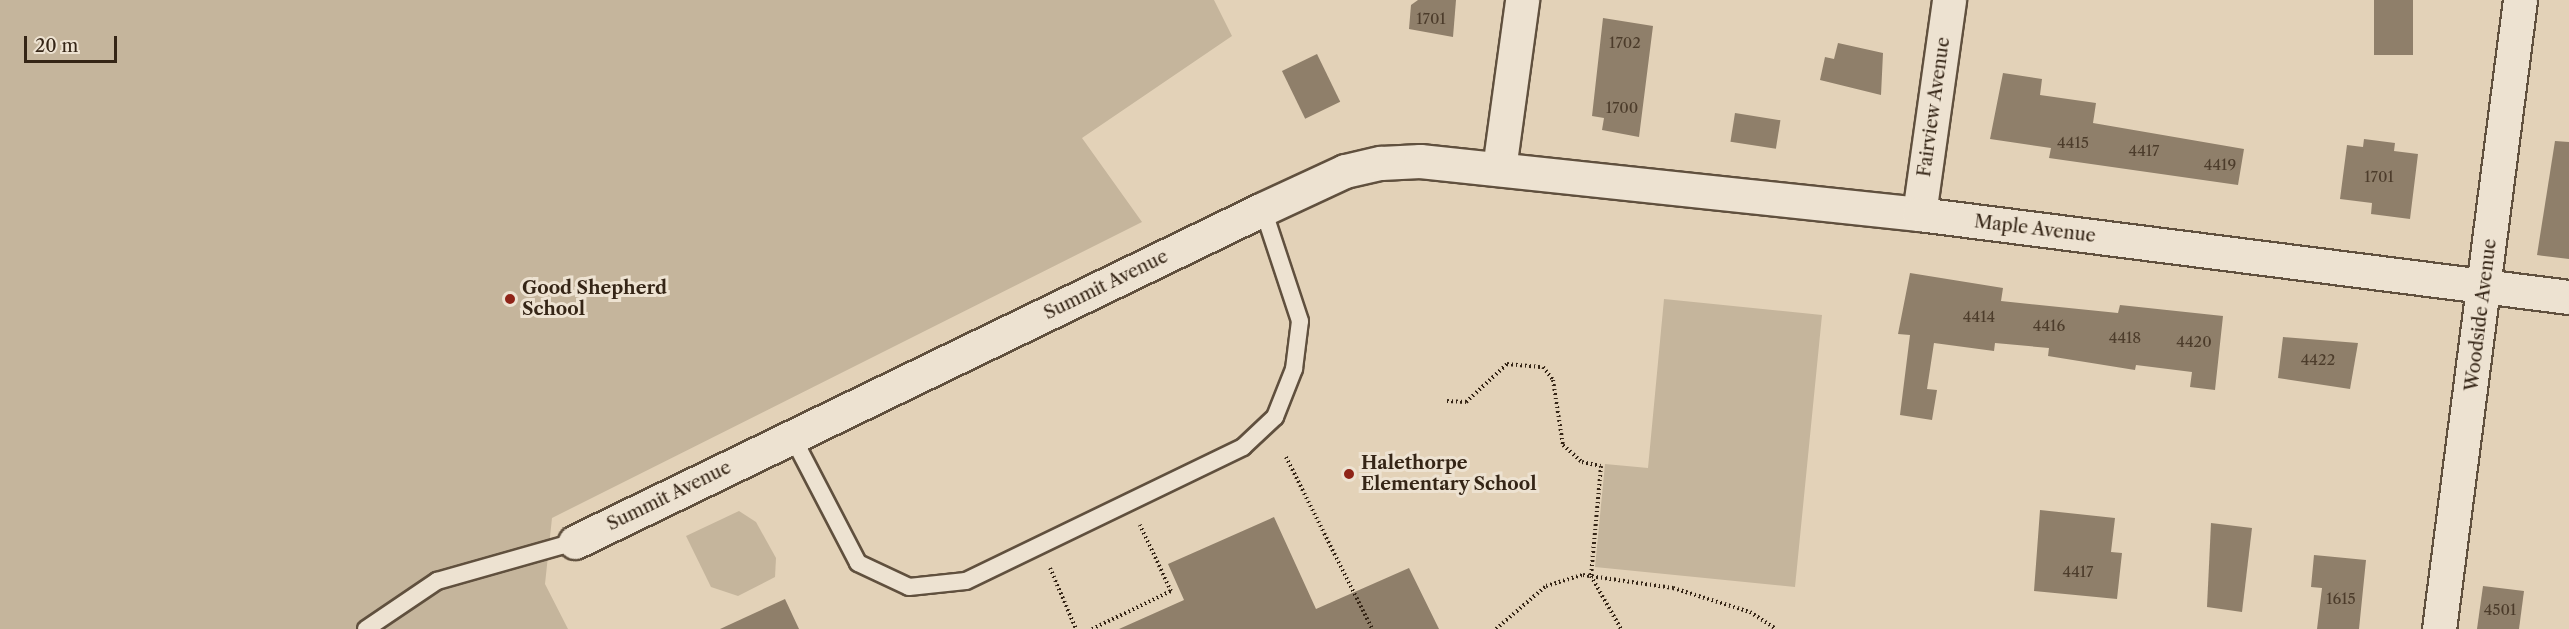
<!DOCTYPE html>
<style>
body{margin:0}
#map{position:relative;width:2569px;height:629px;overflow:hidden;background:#e3d2b8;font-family:"Libre Caslon Text",serif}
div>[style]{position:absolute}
.green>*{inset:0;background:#c5b59c}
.building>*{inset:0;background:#8f7f6a;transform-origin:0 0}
.path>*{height:4px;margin-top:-2px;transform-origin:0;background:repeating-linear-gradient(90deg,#352516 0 1.5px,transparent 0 4.5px)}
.roads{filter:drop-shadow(2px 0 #60503e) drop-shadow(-2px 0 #60503e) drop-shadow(0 2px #60503e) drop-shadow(0 -2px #60503e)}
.service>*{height:16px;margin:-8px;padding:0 8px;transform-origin:8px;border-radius:8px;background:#ede2d1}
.minor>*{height:33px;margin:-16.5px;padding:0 16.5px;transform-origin:16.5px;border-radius:16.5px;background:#ede2d1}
.dots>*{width:16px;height:16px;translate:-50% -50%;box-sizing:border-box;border:3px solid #ede2d1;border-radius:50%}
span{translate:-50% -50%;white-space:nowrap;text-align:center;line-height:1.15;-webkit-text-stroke:6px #ede2d1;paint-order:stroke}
.number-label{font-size:15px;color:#4c3c2b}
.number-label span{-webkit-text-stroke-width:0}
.street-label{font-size:18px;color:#352516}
.poi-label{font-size:18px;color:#352516;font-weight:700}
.left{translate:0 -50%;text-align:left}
.scale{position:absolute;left:24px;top:36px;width:93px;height:27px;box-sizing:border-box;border:3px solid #352516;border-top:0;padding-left:8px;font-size:18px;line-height:21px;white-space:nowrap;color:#352516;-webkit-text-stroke:4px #ede2d1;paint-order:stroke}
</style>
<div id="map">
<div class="green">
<div style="clip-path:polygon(0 0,1214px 0,1232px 36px,1082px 138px,1142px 222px,552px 518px,545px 584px,568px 629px,0 629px)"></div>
<div style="clip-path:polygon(1664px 299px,1822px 315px,1795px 587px,1595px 567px,1605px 464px,1648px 468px)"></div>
<div style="clip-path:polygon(739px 511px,756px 522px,776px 558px,775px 577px,738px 596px,711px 587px,686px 536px)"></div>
</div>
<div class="building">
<div style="clip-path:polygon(1418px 0,1456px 0,1453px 37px,1409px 29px,1411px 5px)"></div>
<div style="left:2374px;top:0;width:39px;height:55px"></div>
<div style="clip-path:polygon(1603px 18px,1653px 26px,1639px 137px,1602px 130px,1604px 118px,1592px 116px)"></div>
<div style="clip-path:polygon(1838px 43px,1883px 53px,1881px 95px,1820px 80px,1825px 57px,1834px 59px)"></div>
<div style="left:1317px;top:54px;width:53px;height:39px;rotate:64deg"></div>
<div style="clip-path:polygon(2003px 73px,2042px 79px,2040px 95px,2096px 103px,2093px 123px,2244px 149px,2238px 185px,2049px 158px,2051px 148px,1990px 139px)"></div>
<div style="left:1735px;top:113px;width:46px;height:29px;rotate:9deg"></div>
<div style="clip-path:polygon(2364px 139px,2395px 143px,2394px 151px,2418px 154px,2410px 219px,2371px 214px,2372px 203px,2340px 199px,2347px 145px,2363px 147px)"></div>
<div style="clip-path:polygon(2555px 141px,2569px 142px,2569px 259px,2537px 255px)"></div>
<div style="clip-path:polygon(1910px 273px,2003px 288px,2001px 301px,2118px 313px,2120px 305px,2223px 316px,2215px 390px,2190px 387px,2192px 372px,2136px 365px,2135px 370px,2048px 356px,2049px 348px,1995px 343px,1994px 351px,1934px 343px,1927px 389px,1937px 390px,1932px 420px,1900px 415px,1910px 335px,1898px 334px)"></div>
<div style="clip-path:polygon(2283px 337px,2358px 343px,2350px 389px,2278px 378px)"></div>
<div style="clip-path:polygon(2040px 510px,2115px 518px,2111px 552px,2122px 553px,2117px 599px,2034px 591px)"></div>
<div style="clip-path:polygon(1274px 517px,1316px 609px,1409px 568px,1439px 629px,1119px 629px,1184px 600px,1168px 564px)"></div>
<div style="clip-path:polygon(2211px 523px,2252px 528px,2242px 612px,2207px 607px)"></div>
<div style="clip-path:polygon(2314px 555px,2366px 560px,2359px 629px,2317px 629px,2322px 588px,2311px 587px)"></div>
<div style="clip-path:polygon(2483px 586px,2524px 591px,2519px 629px,2477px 629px)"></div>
<div style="clip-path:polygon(785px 599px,799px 629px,720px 629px)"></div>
</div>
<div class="path">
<div style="left:1447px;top:401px;width:19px;rotate:3deg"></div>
<div style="left:1466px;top:402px;width:56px;rotate:-42.8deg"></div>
<div style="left:1507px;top:364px;width:36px;rotate:5deg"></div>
<div style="left:1543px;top:367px;width:16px;rotate:52deg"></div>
<div style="left:1553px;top:380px;width:66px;rotate:81.3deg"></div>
<div style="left:1563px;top:445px;width:25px;rotate:42deg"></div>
<div style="left:1582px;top:462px;width:19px;rotate:12deg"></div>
<div style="left:1601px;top:466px;width:110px;rotate:95.2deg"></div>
<div style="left:1591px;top:576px;width:61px;rotate:60.5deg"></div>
<div style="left:1286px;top:457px;width:192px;rotate:63.4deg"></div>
<div style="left:1050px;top:568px;width:66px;rotate:66.9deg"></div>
<div style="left:1092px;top:629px;width:88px;rotate:-25.7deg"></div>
<div style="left:1171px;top:591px;width:73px;rotate:-115.2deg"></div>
<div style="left:1496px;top:629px;width:66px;rotate:-40.7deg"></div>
<div style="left:1546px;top:586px;width:39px;rotate:-17deg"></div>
<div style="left:1583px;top:575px;width:91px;rotate:8.2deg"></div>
<div style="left:1673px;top:588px;width:81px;rotate:17.3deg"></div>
<div style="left:1750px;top:612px;width:31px;rotate:33deg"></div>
</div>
<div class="roads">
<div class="service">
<div style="left:792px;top:436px;width:143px;rotate:62.5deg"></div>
<div style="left:858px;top:563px;width:56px;rotate:25.2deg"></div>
<div style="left:909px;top:587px;width:57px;rotate:-6deg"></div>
<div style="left:966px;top:581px;width:308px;rotate:-25.8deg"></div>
<div style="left:1243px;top:447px;width:44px;rotate:-43.2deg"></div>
<div style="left:1275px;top:417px;width:52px;rotate:-68.4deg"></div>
<div style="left:1294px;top:369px;width:48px;rotate:-82.9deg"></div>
<div style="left:1300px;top:321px;width:118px;rotate:-108.3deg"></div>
<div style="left:366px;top:629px;width:86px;rotate:-34.1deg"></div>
<div style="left:437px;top:581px;width:143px;rotate:-15.8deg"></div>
</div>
<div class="minor">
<div style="left:1499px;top:169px;width:171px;rotate:-82.2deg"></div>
<div style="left:1919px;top:214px;width:216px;rotate:-82deg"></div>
<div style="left:575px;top:542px;width:764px;rotate:-25.83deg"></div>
<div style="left:1263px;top:209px;width:90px;rotate:-24.9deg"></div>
<div style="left:1345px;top:171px;width:37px;rotate:-13deg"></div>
<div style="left:1381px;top:163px;width:39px;rotate:-3deg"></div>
<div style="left:1420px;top:161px;width:502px;rotate:6.06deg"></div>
<div style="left:1919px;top:214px;width:655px;rotate:7.28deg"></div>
<div style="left:2439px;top:629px;width:634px;rotate:-82.66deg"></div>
</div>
</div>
<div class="dots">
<div style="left:510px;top:299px;background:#8f2418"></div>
<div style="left:1349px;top:474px;background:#8f2418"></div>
</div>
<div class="number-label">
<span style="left:1431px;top:19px">1701</span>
<span style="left:1625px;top:43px">1702</span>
<span style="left:1622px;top:108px">1700</span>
<span style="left:2073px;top:143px">4415</span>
<span style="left:2144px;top:151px">4417</span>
<span style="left:2220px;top:165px">4419</span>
<span style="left:2379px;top:177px">1701</span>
<span style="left:1979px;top:317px">4414</span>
<span style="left:2049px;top:326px">4416</span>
<span style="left:2125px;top:338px">4418</span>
<span style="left:2194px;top:342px">4420</span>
<span style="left:2318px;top:360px">4422</span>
<span style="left:2078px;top:572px">4417</span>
<span style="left:2341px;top:599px">1615</span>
<span style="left:2500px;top:610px">4501</span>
</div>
<div class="street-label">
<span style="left:1934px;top:107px;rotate:-82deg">Fairview Avenue</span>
<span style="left:2035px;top:229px;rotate:7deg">Maple Avenue</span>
<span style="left:1106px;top:285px;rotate:-26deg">Summit Avenue</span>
<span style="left:2481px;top:315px;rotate:-83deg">Woodside Avenue</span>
<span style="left:669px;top:496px;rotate:-26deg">Summit Avenue</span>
</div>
<div class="poi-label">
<span class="left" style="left:522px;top:299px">Good Shepherd<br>School</span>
<span class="left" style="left:1361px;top:474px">Halethorpe<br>Elementary School</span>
</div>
<div class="scale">20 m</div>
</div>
